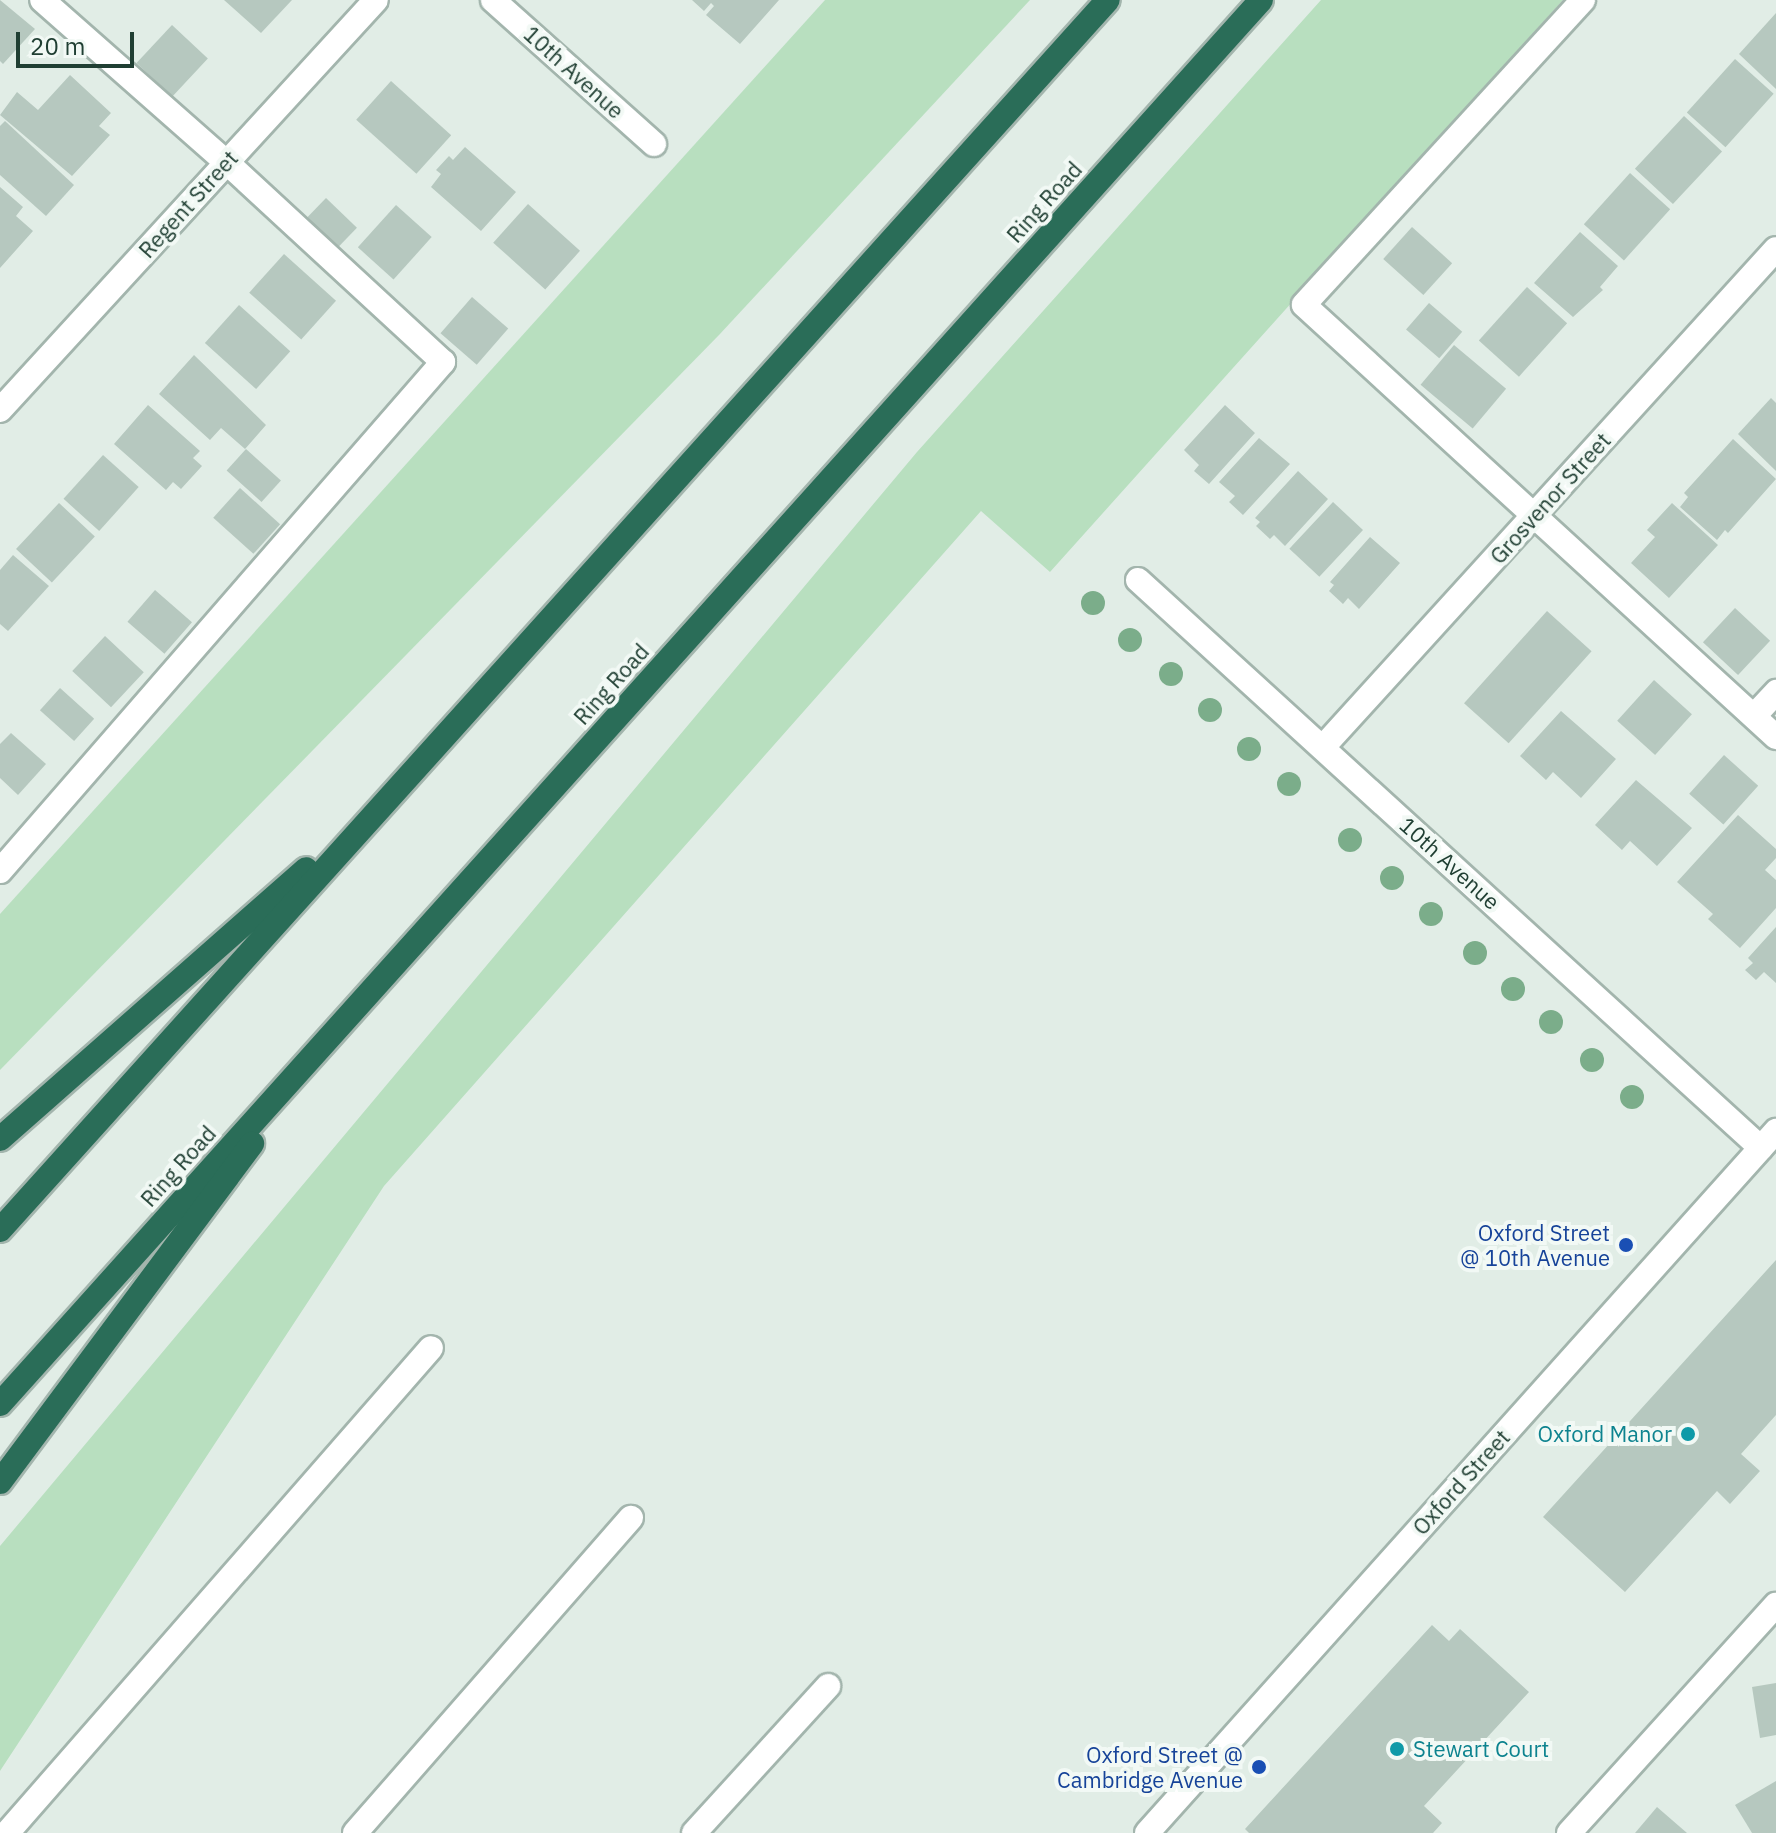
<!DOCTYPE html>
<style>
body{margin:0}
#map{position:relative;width:1776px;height:1833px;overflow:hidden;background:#e1ede6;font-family:"IBM Plex Sans",sans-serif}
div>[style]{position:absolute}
.green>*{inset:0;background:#b8dfbf}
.building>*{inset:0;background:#b6c8bf;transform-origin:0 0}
.roads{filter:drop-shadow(2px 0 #a3b5ad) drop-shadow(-2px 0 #a3b5ad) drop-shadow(0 2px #a3b5ad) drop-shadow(0 -2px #a3b5ad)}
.minor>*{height:24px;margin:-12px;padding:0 12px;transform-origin:12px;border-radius:12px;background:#fff}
.highway>*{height:24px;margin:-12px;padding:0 12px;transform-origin:12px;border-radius:12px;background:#2a6d58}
.trees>*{width:24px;height:24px;margin:-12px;border-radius:50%;background:#7bad8a}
.dots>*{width:22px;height:22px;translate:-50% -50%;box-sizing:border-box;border:4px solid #f2f9f5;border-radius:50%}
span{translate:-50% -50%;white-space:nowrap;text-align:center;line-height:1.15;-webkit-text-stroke:8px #f2f9f5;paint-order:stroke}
.street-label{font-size:22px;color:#203f33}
.transit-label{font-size:22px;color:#164399}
.right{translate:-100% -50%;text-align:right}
.culture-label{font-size:22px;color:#0d838f}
.left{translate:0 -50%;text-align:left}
.scale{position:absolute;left:16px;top:32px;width:118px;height:36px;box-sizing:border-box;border:4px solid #203f33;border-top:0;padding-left:10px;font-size:24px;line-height:28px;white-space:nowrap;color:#203f33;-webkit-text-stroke:6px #f2f9f5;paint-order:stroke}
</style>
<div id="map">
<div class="green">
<div style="clip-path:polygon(825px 0,1030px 0,719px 335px,0 1070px,0 914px)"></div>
<div style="clip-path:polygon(1321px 0,1563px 0,1050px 572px,981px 511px,384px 1186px,0 1771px,0 1546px,917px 452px)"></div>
</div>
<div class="building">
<div style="clip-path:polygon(0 0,35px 29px,3px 64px,0 61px)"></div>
<div style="clip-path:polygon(224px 0,292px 0,261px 33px)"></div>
<div style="clip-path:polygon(692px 0,779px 0,740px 44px,706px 15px,714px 6px,711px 3px,704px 11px)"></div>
<div style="clip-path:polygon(1776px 13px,1776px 89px,1739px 54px)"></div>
<div style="left:172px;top:25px;width:49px;height:52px;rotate:43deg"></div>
<div style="left:1735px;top:59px;width:52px;height:72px;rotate:42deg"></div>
<div style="clip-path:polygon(70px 75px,111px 113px,99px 126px,110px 135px,72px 176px,0 115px,17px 92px,38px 110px)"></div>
<div style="left:391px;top:81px;width:81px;height:52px;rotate:42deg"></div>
<div style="left:1684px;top:116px;width:52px;height:72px;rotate:43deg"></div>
<div style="clip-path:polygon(5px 121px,74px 185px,46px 216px,0 175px,0 126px)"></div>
<div style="clip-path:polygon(465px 147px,516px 192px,481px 231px,431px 187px,441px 174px,436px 170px,449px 156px,453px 160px)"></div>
<div style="left:1630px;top:173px;width:54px;height:69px;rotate:42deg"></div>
<div style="clip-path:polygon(0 187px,23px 207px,16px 216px,33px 231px,0 268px)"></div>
<div style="left:326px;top:198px;width:43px;height:33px;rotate:44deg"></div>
<div style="left:528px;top:204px;width:70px;height:52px;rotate:42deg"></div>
<div style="left:396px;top:205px;width:48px;height:57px;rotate:42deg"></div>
<div style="left:1412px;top:227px;width:54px;height:43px;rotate:42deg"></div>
<div style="clip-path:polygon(1580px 232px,1618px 266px,1600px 287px,1603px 290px,1573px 317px,1534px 283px)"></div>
<div style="left:284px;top:254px;width:70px;height:52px;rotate:42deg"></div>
<div style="left:1527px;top:287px;width:54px;height:72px;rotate:42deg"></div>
<div style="left:472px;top:297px;width:48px;height:48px;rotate:41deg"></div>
<div style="left:1429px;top:303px;width:44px;height:35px;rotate:41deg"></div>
<div style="left:239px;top:305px;width:69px;height:51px;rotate:42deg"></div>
<div style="left:1454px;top:345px;width:68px;height:52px;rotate:40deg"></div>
<div style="clip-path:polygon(194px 355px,266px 425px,245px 449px,221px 428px,210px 440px,159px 394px)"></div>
<div style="clip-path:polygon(1771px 398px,1776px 403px,1776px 471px,1738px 434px)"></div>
<div style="clip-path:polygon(148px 405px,200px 451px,193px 458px,202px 466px,181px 489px,173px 482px,166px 490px,114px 444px)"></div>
<div style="clip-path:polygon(1225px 405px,1255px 433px,1209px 484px,1194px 471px,1199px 465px,1184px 450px)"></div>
<div style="clip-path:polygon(1259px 438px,1290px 464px,1243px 515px,1229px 502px,1235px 496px,1219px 482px)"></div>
<div style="clip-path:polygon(1733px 439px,1776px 479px,1728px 533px,1725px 530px,1717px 540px,1680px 507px,1688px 497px,1684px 493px)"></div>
<div style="left:246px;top:449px;width:47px;height:29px;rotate:42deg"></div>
<div style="left:103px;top:455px;width:48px;height:59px;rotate:42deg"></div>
<div style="clip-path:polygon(1298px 471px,1328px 499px,1285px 546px,1274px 535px,1270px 539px,1256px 526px,1260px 522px,1255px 518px)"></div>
<div style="left:240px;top:488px;width:54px;height:40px;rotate:42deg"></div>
<div style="left:1333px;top:502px;width:41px;height:64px;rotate:43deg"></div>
<div style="left:59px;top:503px;width:49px;height:63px;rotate:43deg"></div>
<div style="clip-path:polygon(1672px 503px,1718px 545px,1669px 598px,1631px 563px,1655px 537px,1647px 530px)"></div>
<div style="clip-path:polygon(1370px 537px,1400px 563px,1359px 609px,1348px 598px,1343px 604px,1329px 591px,1334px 585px,1330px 582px)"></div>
<div style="clip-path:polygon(13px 555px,49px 586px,8px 631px,0 624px,0 570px)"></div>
<div style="left:155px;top:590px;width:49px;height:42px;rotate:41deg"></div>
<div style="left:1735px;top:608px;width:48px;height:47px;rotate:43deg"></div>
<div style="left:1547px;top:611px;width:60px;height:124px;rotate:42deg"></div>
<div style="left:105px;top:636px;width:53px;height:48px;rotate:43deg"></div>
<div style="left:1654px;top:680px;width:51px;height:55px;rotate:42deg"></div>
<div style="left:60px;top:688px;width:46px;height:30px;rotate:42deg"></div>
<div style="clip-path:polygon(1561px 711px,1616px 759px,1581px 798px,1553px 772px,1546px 780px,1520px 756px)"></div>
<div style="clip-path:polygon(11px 733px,46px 764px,18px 795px,0 778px,0 744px)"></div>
<div style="left:1724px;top:755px;width:46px;height:52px;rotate:42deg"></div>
<div style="clip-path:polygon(1636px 780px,1692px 828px,1657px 866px,1630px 841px,1622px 850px,1595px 825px)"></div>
<div style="clip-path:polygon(1738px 815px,1776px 849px,1776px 858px,1765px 870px,1776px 880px,1776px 908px,1740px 948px,1708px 919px,1713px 914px,1677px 882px)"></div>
<div style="clip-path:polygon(1776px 927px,1776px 983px,1764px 972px,1756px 980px,1745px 970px,1753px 963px,1748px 958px)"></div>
<div style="clip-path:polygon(1776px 1260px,1776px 1415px,1741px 1454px,1760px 1471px,1730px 1504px,1717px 1491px,1625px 1592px,1543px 1517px)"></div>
<div style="clip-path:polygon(1432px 1625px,1449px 1641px,1460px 1629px,1529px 1692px,1424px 1806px,1442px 1823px,1433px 1833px,1249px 1833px,1245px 1829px)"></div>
<div style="clip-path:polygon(1776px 1683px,1776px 1735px,1760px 1738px,1752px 1687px)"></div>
<div style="clip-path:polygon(1776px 1781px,1776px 1833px,1752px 1833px,1735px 1805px)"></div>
<div style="clip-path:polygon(1657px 1807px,1687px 1833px,1635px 1833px)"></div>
</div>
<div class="roads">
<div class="minor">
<div style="left:493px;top:0;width:216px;rotate:41.8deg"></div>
<div style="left:1583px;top:0;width:413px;rotate:132.5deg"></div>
<div style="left:1304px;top:305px;width:640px;rotate:42.47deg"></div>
<div style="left:0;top:410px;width:556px;rotate:-47.48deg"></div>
<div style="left:1138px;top:580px;width:843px;rotate:42.36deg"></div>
<div style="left:1754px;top:716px;width:33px;rotate:-47deg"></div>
<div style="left:1323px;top:747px;width:673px;rotate:-47.71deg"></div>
<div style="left:0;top:871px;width:675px;rotate:-48.97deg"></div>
<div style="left:443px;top:362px;width:295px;rotate:-137.3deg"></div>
<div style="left:226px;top:162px;width:245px;rotate:-138.6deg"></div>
<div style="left:7px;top:1833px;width:644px;rotate:-48.84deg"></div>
<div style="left:355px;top:1833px;width:419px;rotate:-48.8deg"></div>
<div style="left:694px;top:1833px;width:199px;rotate:-47.6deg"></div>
<div style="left:1147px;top:1833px;width:943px;rotate:-48.14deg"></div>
<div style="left:1569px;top:1833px;width:308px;rotate:-47.8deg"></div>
</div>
<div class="highway">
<div style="left:0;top:1139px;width:408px;rotate:-41.4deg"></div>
<div style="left:0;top:1230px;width:1655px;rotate:-47.99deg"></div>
<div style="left:0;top:1404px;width:1887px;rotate:-48.07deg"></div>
<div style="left:0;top:1482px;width:422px;rotate:-53.3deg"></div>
</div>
</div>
<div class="trees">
<div style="left:1093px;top:603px"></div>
<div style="left:1130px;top:640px"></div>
<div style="left:1171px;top:674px"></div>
<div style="left:1210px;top:710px"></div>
<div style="left:1249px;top:749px"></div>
<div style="left:1289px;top:784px"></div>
<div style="left:1350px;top:840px"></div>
<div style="left:1392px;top:878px"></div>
<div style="left:1431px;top:914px"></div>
<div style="left:1475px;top:953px"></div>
<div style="left:1513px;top:989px"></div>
<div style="left:1551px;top:1022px"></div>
<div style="left:1592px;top:1060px"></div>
<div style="left:1632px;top:1097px"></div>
</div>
<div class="dots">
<div style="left:1626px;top:1245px;background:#1a4fb4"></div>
<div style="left:1688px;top:1434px;background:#0f9aa8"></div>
<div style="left:1397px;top:1749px;background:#0f9aa8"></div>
<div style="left:1259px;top:1767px;background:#1a4fb4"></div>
</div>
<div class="street-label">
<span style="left:574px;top:72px;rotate:42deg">10th Avenue</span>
<span style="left:1044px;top:202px;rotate:-48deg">Ring Road</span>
<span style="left:188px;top:204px;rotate:-48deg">Regent Street</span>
<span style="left:1550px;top:498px;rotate:-48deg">Grosvenor Street</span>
<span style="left:611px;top:684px;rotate:-48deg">Ring Road</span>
<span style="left:1450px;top:863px;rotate:42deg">10th Avenue</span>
<span style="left:178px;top:1166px;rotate:-48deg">Ring Road</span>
<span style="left:1461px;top:1482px;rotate:-48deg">Oxford Street</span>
</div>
<div class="transit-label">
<span class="right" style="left:1610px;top:1245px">Oxford Street<br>@ 10th Avenue</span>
<span class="right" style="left:1243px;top:1767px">Oxford Street @<br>Cambridge Avenue</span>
</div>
<div class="culture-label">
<span class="right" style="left:1672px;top:1434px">Oxford Manor</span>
<span class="left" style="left:1413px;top:1749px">Stewart Court</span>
</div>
<div class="scale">20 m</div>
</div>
